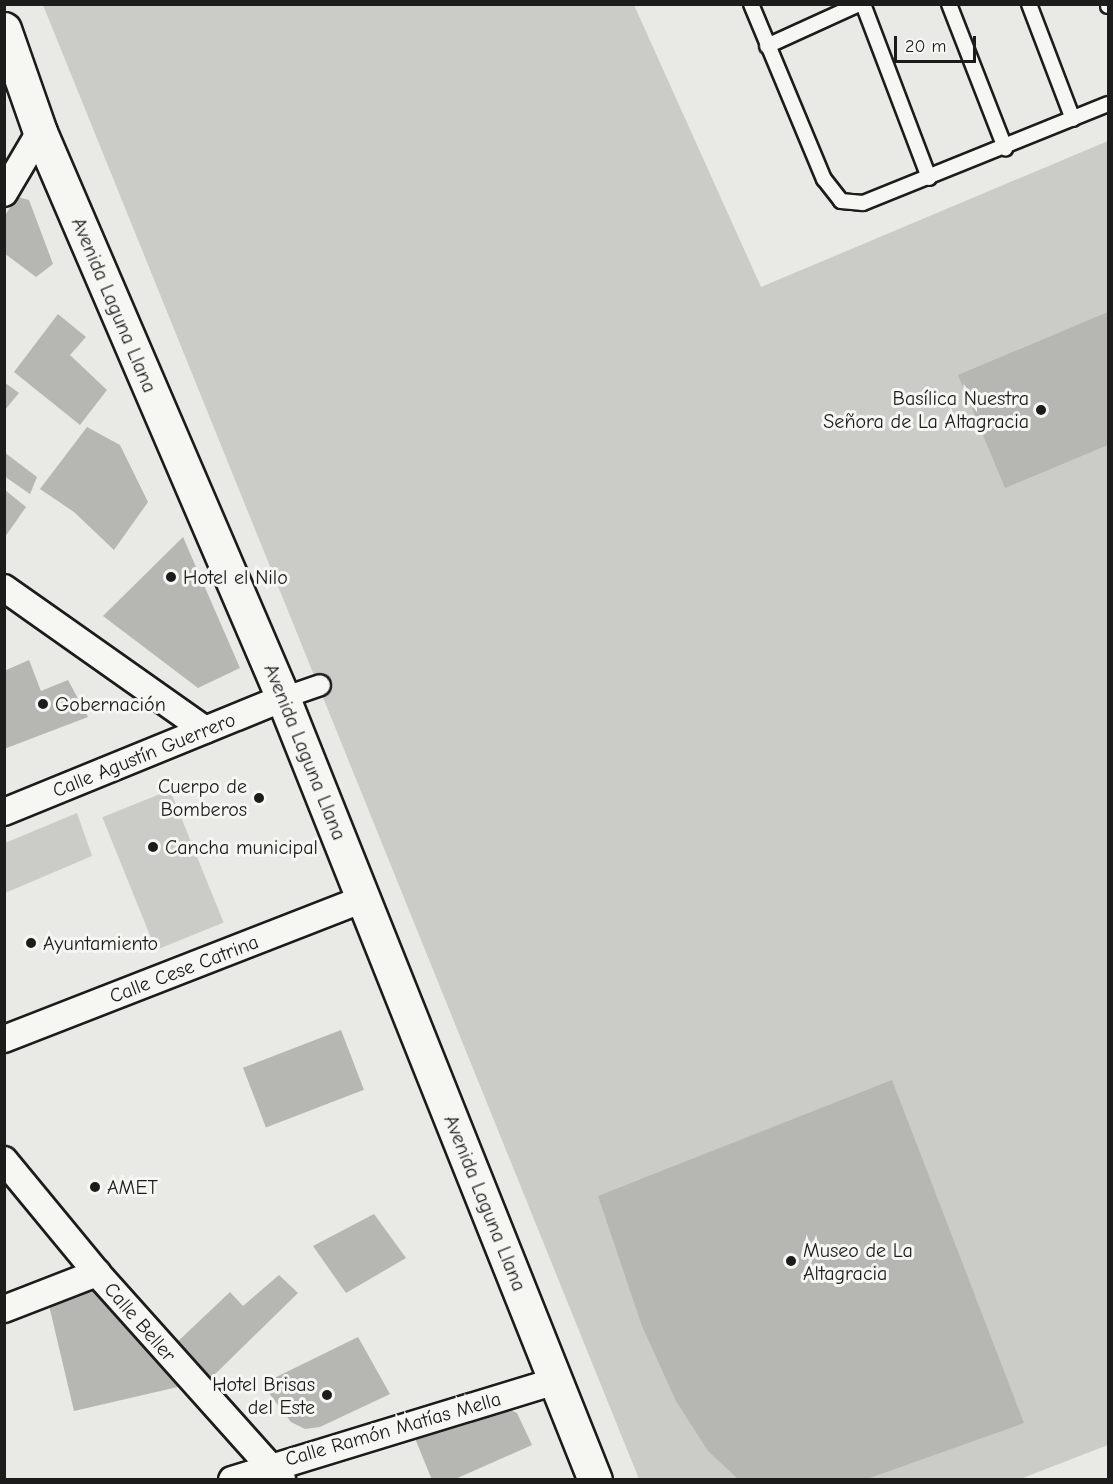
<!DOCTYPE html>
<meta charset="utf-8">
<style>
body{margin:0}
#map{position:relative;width:1113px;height:1484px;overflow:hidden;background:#e9e9e5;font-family:"Comic Neue",sans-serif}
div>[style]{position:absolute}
.green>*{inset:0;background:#cbcbc7;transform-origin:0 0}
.building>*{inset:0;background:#b6b6b3;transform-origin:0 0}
.roads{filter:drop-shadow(2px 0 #1c1c1c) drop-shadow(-2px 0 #1c1c1c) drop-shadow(0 2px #1c1c1c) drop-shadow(0 -2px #1c1c1c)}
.service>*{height:14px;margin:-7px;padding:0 7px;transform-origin:7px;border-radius:7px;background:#f6f6f2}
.pedestrian>*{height:20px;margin:-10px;padding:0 10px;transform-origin:10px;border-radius:10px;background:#f6f6f2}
.minor>*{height:26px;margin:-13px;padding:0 13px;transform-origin:13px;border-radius:13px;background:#f6f6f2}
.secondary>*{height:33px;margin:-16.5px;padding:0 16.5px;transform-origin:16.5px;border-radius:16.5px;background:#f6f6f2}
.dots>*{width:16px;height:16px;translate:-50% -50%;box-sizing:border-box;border:3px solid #f6f6f2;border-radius:50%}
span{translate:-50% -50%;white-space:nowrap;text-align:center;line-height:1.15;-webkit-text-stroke:6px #f6f6f2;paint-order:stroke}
.street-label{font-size:20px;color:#1c1c1c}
.poi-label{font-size:20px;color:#1c1c1c}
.right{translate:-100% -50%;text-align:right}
.left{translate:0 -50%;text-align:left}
.frame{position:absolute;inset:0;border:6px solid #1c1c1c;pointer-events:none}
.scale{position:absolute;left:894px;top:36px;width:82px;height:27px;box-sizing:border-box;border:3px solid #1c1c1c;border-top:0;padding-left:8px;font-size:18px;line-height:21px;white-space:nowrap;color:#1c1c1c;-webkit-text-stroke:4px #f6f6f2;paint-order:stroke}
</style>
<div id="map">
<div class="green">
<div style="clip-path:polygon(43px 5px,634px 5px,761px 287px,1108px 141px,1108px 1445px,1020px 1479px,639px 1479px)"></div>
<div style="left:170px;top:790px;width:143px;height:73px;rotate:68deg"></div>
<div style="clip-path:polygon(77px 813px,92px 856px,5px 893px,5px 843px)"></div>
</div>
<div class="building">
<div style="clip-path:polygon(17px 197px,29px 200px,53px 264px,36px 277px,4px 253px,4px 217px)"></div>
<div style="clip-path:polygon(1108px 312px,1108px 445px,1005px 488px,958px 375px)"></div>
<div style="clip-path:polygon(58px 314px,86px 337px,70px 355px,107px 390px,80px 425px,14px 372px)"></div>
<div style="clip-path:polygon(4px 382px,19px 393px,4px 411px)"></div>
<div style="clip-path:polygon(87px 427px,120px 445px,148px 502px,114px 550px,74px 512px,40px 489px)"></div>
<div style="clip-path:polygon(4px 452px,37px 477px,30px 494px,4px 476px)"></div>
<div style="clip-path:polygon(5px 490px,26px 507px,5px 537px)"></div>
<div style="clip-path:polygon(183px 537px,240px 668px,198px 688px,103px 616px)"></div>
<div style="clip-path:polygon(29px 660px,41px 691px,68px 680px,88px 717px,4px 749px,4px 671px)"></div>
<div style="left:341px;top:1030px;width:64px;height:105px;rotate:69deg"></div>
<div style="clip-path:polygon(892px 1080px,1024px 1423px,864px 1480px,737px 1478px,708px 1451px,676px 1401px,642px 1326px,598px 1196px)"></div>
<div style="clip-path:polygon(374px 1214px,406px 1258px,346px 1293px,313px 1246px)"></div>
<div style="clip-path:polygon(279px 1275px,298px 1293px,207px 1382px,174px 1345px,230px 1292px,243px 1306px)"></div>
<div style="clip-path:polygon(89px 1280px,182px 1386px,74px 1411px,47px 1297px)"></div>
<div style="clip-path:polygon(358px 1337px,390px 1394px,320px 1427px,305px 1429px,291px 1422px,262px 1384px)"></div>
<div style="clip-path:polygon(501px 1406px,517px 1413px,532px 1445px,453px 1480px,432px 1480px,414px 1436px)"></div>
</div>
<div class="roads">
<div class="service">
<div style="left:751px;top:4px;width:190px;rotate:67.4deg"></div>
<div style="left:824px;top:179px;width:28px;rotate:52deg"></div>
<div style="left:841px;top:201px;width:22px;rotate:5deg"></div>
<div style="left:863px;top:203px;width:264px;rotate:-22deg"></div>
<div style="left:863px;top:4px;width:186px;rotate:69.2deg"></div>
<div style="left:949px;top:4px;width:155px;rotate:68.7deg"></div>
<div style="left:1029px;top:4px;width:123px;rotate:69.1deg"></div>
<div style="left:1108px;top:4px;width:2px;rotate:90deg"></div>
<div style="left:767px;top:46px;width:101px;rotate:-24.5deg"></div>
</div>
<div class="pedestrian">
<div style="left:283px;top:698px;width:39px;rotate:-19deg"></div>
</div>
<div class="minor">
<div style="left:4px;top:193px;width:71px;rotate:-59.5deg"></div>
<div style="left:4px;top:588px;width:246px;rotate:35.2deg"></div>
<div style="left:4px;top:812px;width:301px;rotate:-22.2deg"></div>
<div style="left:4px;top:1039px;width:386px;rotate:-21.3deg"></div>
<div style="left:4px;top:1160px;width:146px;rotate:50.5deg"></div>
<div style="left:97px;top:1273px;width:278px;rotate:48.2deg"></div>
<div style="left:4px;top:1309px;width:100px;rotate:-21.2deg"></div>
<div style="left:232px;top:1480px;width:339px;rotate:-17deg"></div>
</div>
<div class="secondary">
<div style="left:4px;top:29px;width:109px;rotate:70.7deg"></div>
<div style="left:40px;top:132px;width:616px;rotate:66.76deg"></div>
<div style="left:283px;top:698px;width:842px;rotate:68.25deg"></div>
</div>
</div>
<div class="dots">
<div style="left:1041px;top:410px;background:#1c1c1c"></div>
<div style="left:171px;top:577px;background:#1c1c1c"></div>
<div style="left:43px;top:704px;background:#1c1c1c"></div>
<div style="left:259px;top:798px;background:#1c1c1c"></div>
<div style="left:153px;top:847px;background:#1c1c1c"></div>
<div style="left:31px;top:943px;background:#1c1c1c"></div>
<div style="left:95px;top:1187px;background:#1c1c1c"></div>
<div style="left:791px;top:1261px;background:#1c1c1c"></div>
<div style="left:327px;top:1395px;background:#1c1c1c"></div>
</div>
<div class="street-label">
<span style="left:114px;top:305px;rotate:67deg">Avenida Laguna Llana</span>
<span style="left:305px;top:752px;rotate:68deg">Avenida Laguna Llana</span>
<span style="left:144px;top:755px;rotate:-22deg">Calle Agustín Guerrero</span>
<span style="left:184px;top:969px;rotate:-21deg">Calle Cese Catrina</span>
<span style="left:485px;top:1203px;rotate:68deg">Avenida Laguna Llana</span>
<span style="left:140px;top:1322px;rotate:49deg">Calle Beller</span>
<span style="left:393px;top:1429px;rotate:-16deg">Calle Ramón Matías Mella</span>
</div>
<div class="poi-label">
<span class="right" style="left:1029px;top:410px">Basílica Nuestra<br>Señora de La Altagracia</span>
<span class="left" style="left:183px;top:577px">Hotel el Nilo</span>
<span class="left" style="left:55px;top:704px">Gobernación</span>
<span class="right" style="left:247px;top:798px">Cuerpo de<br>Bomberos</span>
<span class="left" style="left:165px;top:847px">Cancha municipal</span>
<span class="left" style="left:43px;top:943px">Ayuntamiento</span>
<span class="left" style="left:107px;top:1187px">AMET</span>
<span class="left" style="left:803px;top:1262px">Museo de La<br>Altagracia</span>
<span class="right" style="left:315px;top:1396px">Hotel Brisas<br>del Este</span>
</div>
<div class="frame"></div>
<div class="scale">20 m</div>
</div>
